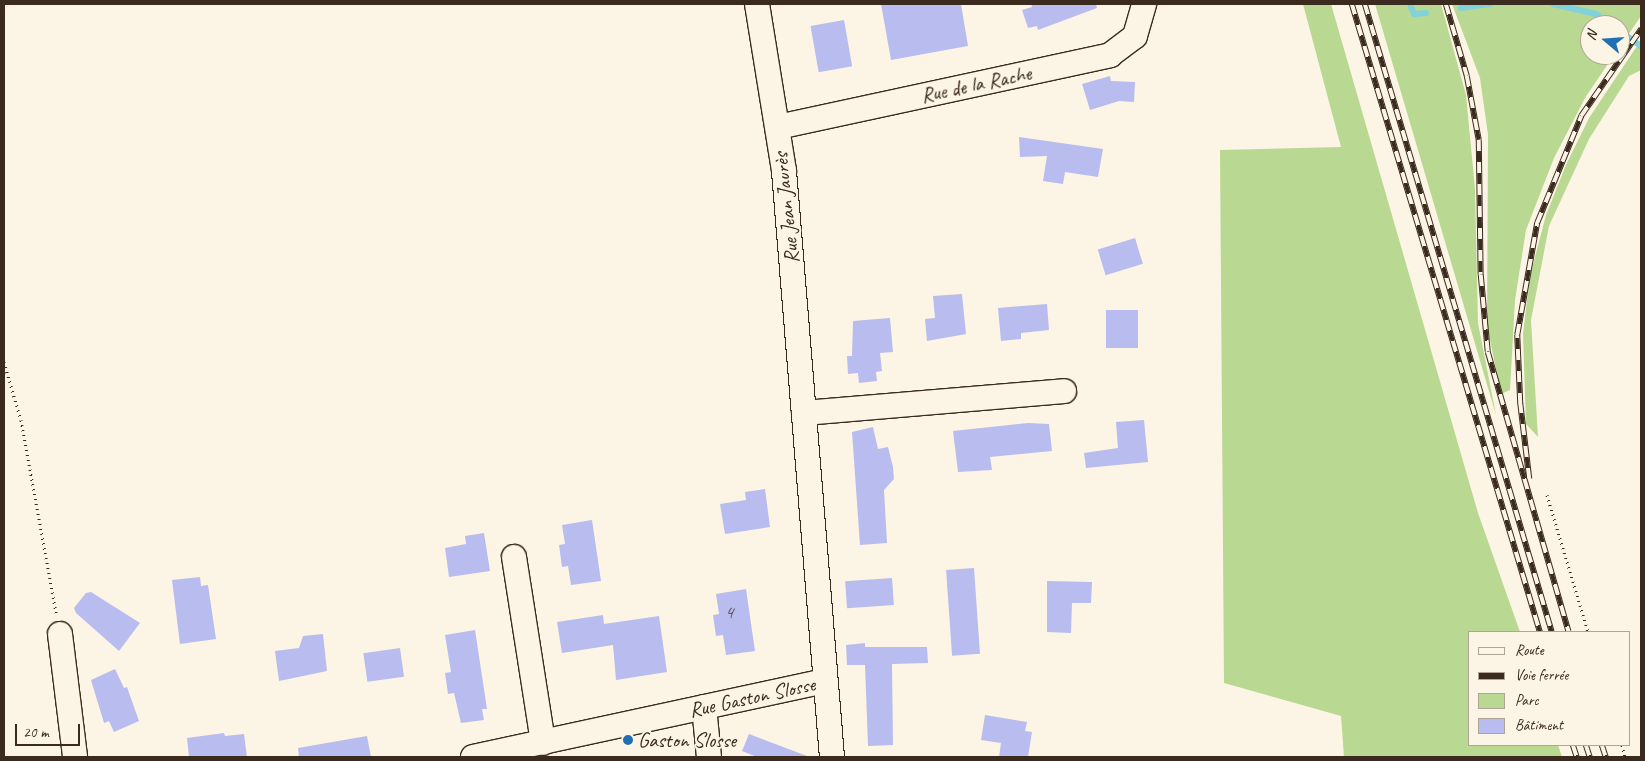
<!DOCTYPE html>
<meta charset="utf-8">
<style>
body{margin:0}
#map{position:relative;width:1645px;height:761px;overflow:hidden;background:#fcf5e5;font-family:Caveat,sans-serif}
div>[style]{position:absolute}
.green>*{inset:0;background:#b9d891}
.stream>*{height:6px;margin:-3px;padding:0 3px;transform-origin:3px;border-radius:3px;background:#81d2da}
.building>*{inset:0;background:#b9bcee;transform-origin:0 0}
.path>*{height:3px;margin-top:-1.5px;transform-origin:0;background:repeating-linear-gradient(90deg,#3b2a1e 0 1px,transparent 0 5px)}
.roads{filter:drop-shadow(1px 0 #3b2a1e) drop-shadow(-1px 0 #3b2a1e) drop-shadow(0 1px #3b2a1e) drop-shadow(0 -1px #3b2a1e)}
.minor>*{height:24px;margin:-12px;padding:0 12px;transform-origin:12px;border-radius:12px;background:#fcf5e5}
.rail>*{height:5.5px;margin-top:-2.75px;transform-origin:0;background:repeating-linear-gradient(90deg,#fcf5e5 0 11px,#3b2a1e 0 22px);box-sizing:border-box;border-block:1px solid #3b2a1e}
.dots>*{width:14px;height:14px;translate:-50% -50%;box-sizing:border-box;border:2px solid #fcf5e5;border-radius:50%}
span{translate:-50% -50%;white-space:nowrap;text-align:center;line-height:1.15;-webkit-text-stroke:4px #fcf5e5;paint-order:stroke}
.number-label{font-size:19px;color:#5a4e52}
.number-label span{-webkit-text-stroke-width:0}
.street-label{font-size:21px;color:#3b2a1e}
.poi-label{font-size:21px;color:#3b2a1e}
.left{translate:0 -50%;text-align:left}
.frame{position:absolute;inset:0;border:5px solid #3b2a1e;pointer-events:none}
.legend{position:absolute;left:1468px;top:631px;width:162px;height:115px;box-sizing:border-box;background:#fcf5e5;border:1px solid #afa495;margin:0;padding:6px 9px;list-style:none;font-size:15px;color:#3b2a1e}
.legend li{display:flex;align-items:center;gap:10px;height:25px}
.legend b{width:25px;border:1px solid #afa495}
.north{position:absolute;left:1580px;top:15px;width:50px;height:50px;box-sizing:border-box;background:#fcf5e5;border:1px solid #afa495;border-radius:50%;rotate:288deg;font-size:14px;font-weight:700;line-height:20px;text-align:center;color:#3b2a1e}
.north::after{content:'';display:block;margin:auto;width:18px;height:22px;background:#1f6fb2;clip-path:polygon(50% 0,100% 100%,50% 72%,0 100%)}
.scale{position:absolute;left:15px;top:724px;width:65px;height:22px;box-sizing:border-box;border:2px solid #3b2a1e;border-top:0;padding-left:6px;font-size:15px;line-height:18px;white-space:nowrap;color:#3b2a1e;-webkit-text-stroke:4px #fcf5e5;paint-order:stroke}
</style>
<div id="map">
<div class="green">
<div style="clip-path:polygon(1303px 4px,1331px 4px,1478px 513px,1520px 632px,1469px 632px,1469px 745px,1558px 745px,1562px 757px,1344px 757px,1341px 716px,1224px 683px,1220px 150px,1341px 147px)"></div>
<div style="clip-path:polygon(1375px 4px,1441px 4px,1466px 95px,1475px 189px,1478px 323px,1496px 415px)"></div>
<div style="clip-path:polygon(1452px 4px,1641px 4px,1641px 16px,1620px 47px,1620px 25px,1590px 25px,1590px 55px,1614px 55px,1585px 98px,1554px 158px,1526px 230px,1515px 300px,1510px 390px,1501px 394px,1487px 325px,1488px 135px,1480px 78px)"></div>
<div style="clip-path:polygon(1641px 40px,1641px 70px,1629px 76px,1589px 139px,1549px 226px,1531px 320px,1538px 437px,1526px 424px,1523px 334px,1530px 276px,1546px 215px,1566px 165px,1589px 118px)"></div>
</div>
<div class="stream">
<div style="left:1410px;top:4px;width:11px;rotate:68deg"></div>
<div style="left:1414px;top:14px;width:12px;rotate:-5deg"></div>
<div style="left:1553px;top:4px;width:44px;rotate:13.1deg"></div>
<div style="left:1596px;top:14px;width:19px;rotate:36deg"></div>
<div style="left:1461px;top:8px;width:30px;rotate:-8deg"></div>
<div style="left:1620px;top:31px;width:26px;rotate:36deg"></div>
</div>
<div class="building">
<div style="clip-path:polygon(881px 4px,961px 4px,968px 46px,891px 60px)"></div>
<div style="clip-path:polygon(1031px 4px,1096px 4px,1097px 8px,1038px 30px,1037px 26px,1028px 28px,1022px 10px,1032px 7px)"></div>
<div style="left:844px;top:20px;width:47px;height:34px;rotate:80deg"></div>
<div style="clip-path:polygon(1110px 76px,1111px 81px,1135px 82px,1134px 102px,1119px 101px,1090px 110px,1082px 84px)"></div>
<div style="clip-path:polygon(1019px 137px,1103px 149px,1098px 177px,1065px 172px,1063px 184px,1043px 181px,1047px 156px,1020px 157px)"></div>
<div style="left:1135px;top:238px;width:27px;height:39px;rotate:73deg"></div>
<div style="clip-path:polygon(962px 294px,966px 334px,927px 341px,925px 319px,935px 318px,933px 296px)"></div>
<div style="clip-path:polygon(1047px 304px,1049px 330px,1021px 333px,1021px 339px,1001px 341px,998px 308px)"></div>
<div style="left:1138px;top:310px;width:38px;height:32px;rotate:90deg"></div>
<div style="clip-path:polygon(890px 318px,893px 352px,880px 353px,882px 371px,876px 372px,877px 381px,859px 383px,858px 373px,848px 374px,847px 356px,852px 356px,853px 321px)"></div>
<div style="clip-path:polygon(1144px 420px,1148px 462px,1086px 468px,1084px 453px,1118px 448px,1116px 422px)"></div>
<div style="clip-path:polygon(1028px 423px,1049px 424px,1052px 451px,990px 457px,992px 470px,958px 472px,953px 431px)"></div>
<div style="clip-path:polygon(873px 427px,878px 449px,888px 447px,893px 467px,894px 479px,884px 490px,887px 543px,860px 545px,852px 432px)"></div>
<div style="clip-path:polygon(765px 489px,770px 527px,725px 534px,720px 504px,746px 500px,745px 492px)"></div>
<div style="clip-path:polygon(592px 520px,601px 581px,571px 585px,568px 566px,562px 567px,559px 545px,565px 544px,562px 525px)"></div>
<div style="clip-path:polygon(484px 533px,490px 571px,449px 577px,445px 548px,466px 544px,465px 536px)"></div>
<div style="left:974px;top:568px;width:86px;height:28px;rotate:86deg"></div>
<div style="clip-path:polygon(200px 577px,201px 586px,208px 585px,216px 639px,180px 644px,172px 580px)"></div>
<div style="left:892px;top:578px;width:27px;height:47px;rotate:86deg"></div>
<div style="clip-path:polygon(1047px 581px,1092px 582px,1091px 603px,1072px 603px,1071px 633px,1047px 632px)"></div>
<div style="clip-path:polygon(746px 589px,755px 651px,726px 655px,723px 635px,716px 636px,713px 615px,719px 614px,716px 594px)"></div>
<div style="clip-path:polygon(91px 592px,140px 623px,119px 651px,76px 613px,74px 608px,86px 593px)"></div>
<div style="clip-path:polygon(603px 615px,604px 624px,659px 616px,667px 672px,616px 680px,613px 645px,562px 653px,557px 622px)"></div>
<div style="clip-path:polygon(475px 630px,487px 709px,482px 709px,484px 720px,461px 723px,454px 693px,448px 694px,445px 673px,451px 672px,445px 635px)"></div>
<div style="clip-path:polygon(323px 634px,327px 671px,279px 681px,275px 651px,299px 648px,303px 636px)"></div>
<div style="clip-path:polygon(865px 643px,865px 647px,927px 647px,928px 663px,892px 664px,893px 745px,868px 746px,865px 665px,847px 665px,846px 645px)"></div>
<div style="left:400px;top:648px;width:29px;height:37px;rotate:82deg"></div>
<div style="clip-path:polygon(115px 669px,124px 688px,127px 687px,139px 721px,114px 732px,109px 721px,104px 723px,91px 680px)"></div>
<div style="clip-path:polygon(985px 715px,1027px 722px,1025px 731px,1032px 732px,1028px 757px,999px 757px,1001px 743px,981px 740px)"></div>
<div style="clip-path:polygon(224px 733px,225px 736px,244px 734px,247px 757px,189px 757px,187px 738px)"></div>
<div style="clip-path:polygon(749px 734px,807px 756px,806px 757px,757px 757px,742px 751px)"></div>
<div style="clip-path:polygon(367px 736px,371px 757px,299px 757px,298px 748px)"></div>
</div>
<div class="path">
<div style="left:4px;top:362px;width:60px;rotate:73.7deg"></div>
<div style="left:21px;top:420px;width:196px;rotate:79.7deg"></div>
<div style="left:1547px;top:495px;width:143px;rotate:73.3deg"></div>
<div style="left:1622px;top:745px;width:12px;rotate:76deg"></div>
</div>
<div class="roads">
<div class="minor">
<div style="left:757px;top:4px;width:169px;rotate:80.8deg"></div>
<div style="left:784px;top:171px;width:588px;rotate:85.32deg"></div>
<div style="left:778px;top:127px;width:340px;rotate:-12.2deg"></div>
<div style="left:1110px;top:55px;width:31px;rotate:-37deg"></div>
<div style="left:1135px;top:36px;width:33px;rotate:-74deg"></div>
<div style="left:804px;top:413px;width:261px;rotate:-4.8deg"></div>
<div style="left:514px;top:557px;width:188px;rotate:81.1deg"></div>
<div style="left:60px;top:634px;width:124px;rotate:83deg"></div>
<div style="left:704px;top:707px;width:50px;rotate:84.3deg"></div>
<div style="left:473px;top:757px;width:360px;rotate:-12.2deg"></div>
</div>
</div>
<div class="rail">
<div style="left:1352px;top:4px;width:656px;rotate:73.33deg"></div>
<div style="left:1365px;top:4px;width:655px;rotate:73.42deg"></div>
<div style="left:1446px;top:4px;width:75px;rotate:73.7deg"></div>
<div style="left:1467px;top:76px;width:65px;rotate:79.4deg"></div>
<div style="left:1479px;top:140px;width:135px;rotate:89.2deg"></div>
<div style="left:1481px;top:275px;width:77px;rotate:84.8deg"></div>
<div style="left:1488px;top:352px;width:291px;rotate:73.9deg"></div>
<div style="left:1529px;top:479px;width:76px;rotate:-96.8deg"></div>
<div style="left:1520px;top:404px;width:69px;rotate:-92.5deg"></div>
<div style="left:1517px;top:335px;width:114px;rotate:-79.9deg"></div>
<div style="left:1537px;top:223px;width:116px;rotate:-67.6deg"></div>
<div style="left:1581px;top:116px;width:106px;rotate:-55.4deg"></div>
<div style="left:1573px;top:745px;width:13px;rotate:72deg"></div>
<div style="left:1586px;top:745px;width:13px;rotate:72deg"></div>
<div style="left:1602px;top:745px;width:13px;rotate:72deg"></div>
</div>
<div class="dots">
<div style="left:628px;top:740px;background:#1f6fb2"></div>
</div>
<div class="number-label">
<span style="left:729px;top:613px">4</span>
</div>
<div class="street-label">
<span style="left:976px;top:84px;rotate:-12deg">Rue de la Rache</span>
<span style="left:786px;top:208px;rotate:-96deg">Rue Jean Jaurès</span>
<span style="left:752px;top:697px;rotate:-12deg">Rue Gaston Slosse</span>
</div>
<div class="poi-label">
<span class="left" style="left:638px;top:740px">Gaston Slosse</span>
</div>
<div class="frame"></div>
<ul class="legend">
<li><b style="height:6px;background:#fcf5e5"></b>Route</li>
<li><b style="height:6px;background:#3b2a1e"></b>Voie ferrée</li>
<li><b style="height:14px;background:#b9d891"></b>Parc</li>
<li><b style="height:14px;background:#b9bcee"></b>Bâtiment</li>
</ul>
<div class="north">N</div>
<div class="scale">20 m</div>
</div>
